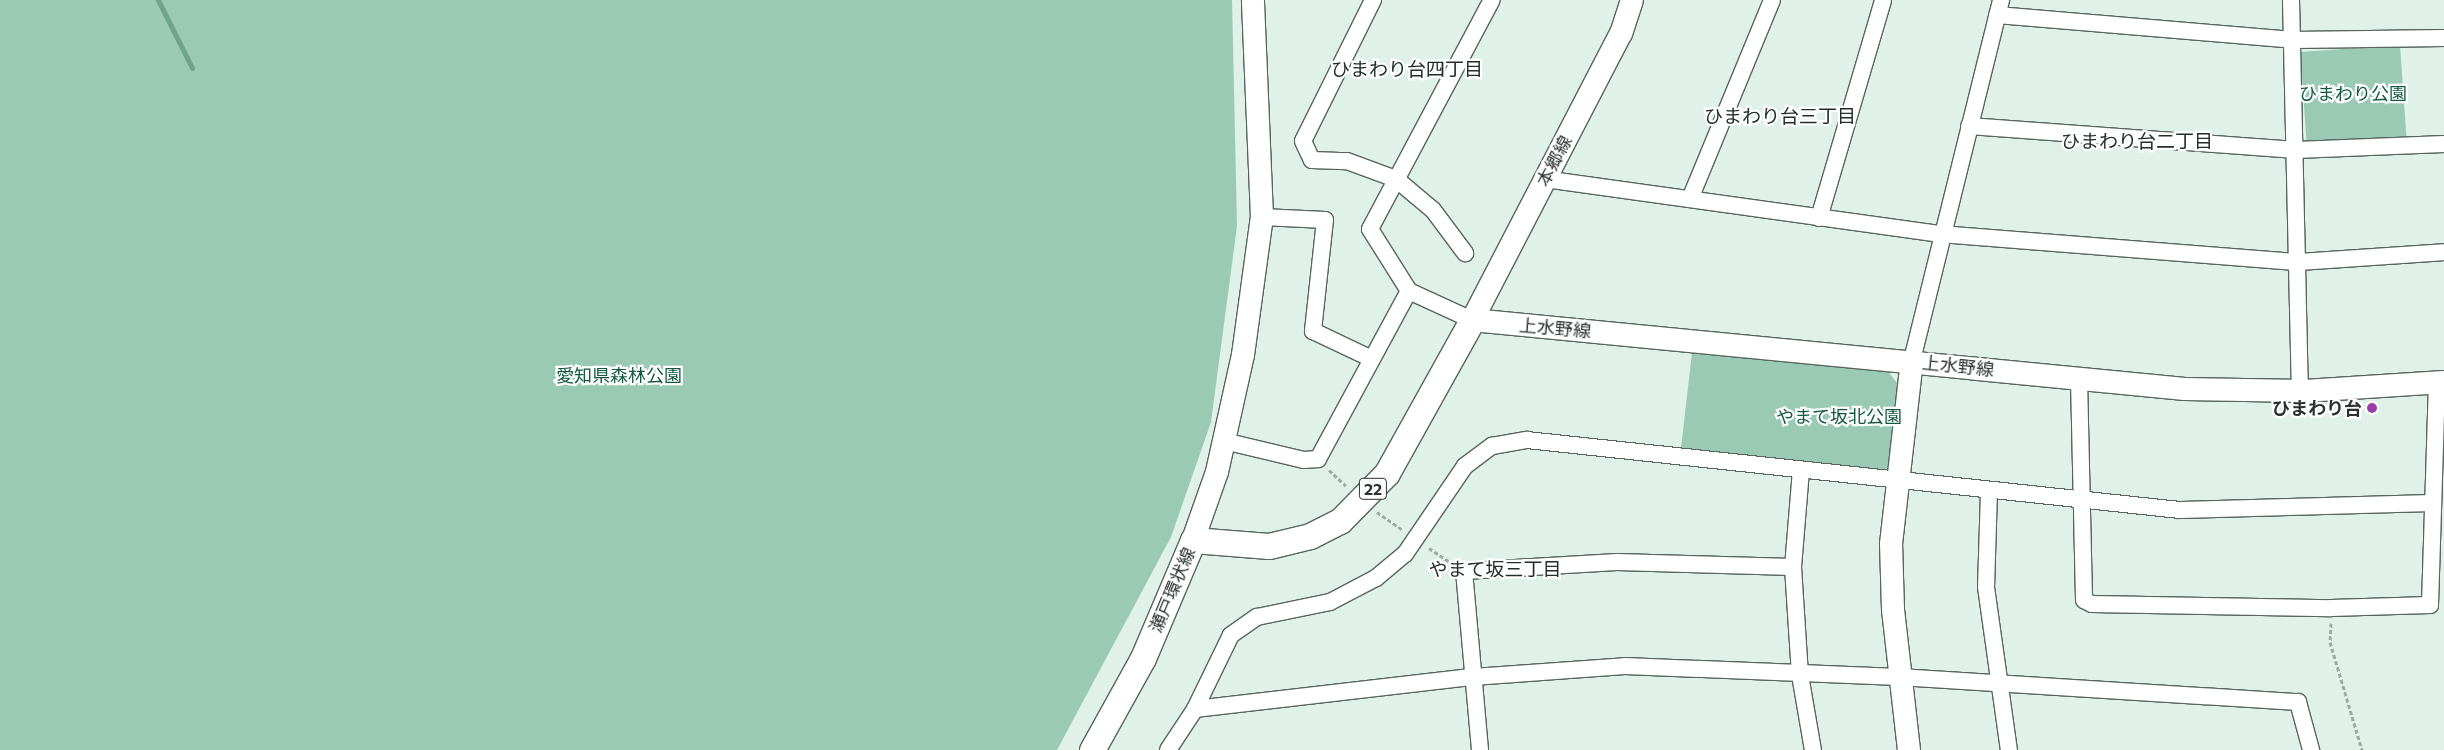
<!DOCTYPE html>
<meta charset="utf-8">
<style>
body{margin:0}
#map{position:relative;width:2444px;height:750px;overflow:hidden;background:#dff1e8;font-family:Commissioner,"Noto Sans JP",sans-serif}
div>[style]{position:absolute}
.green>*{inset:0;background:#9ac9b4;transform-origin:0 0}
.stream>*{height:5px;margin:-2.5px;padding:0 2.5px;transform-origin:2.5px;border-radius:2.5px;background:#6ea48d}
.path>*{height:3px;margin-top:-1.5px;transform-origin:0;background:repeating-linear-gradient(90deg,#9caaa3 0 4px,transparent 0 6.5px)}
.roads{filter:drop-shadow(1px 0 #56665f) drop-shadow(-1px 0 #56665f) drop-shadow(0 1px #56665f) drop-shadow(0 -1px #56665f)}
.street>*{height:16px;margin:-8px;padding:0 8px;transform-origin:8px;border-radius:8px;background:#fff}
.secondary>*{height:22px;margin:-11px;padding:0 11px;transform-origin:11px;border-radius:11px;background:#fff}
.primary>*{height:25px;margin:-12.5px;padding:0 12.5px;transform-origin:12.5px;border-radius:12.5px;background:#fff}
.dots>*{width:14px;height:14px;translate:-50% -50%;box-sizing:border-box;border:2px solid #fff;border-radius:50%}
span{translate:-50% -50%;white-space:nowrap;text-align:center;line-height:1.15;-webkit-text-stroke:4.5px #fff;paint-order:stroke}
.shield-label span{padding:1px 4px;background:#fff;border:1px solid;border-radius:4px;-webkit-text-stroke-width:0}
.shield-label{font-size:16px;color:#2c3330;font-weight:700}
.park-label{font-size:18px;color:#135841}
.street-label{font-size:18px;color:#2c3330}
.poi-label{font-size:18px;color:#2c3330;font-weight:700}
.right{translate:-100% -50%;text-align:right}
.neighbourhood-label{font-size:19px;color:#212f29}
</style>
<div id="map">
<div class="green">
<div style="clip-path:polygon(0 0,1232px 0,1237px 226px,1211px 422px,1171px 537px,1057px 750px,0 750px)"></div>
<div style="left:2400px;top:45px;width:93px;height:100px;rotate:86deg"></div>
<div style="clip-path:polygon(1692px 353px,1887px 370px,1897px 383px,1890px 466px,1882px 471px,1681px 448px)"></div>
</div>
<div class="stream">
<div style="left:158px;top:0;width:76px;rotate:63.4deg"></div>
</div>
<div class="path">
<div style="left:1329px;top:470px;width:23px;rotate:43deg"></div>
<div style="left:1377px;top:512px;width:32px;rotate:35deg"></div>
<div style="left:1429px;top:548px;width:27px;rotate:34deg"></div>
<div style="left:2331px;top:623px;width:19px;rotate:93deg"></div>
<div style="left:2330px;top:642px;width:113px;rotate:73.5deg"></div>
</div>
<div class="roads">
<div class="street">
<div style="left:1373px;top:0;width:157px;rotate:116.4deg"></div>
<div style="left:1303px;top:141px;width:21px;rotate:65deg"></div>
<div style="left:1312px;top:160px;width:35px;rotate:2deg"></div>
<div style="left:1347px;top:161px;width:52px;rotate:20.2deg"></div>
<div style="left:1396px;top:179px;width:48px;rotate:40deg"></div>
<div style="left:1433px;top:210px;width:54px;rotate:53.3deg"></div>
<div style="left:2291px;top:0;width:391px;rotate:88.7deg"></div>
<div style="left:1997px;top:15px;width:297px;rotate:4.8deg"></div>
<div style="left:2293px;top:40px;width:151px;rotate:-0.8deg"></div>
<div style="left:1969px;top:126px;width:328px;rotate:4.2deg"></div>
<div style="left:2296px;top:150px;width:148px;rotate:-2.3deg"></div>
<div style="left:1544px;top:179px;width:400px;rotate:7.9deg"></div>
<div style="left:1940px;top:234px;width:360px;rotate:4.5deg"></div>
<div style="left:2299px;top:262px;width:145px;rotate:-3.9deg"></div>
<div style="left:1690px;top:199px;width:215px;rotate:-67.6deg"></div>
<div style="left:1262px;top:217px;width:63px;rotate:2.7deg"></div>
<div style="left:1325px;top:220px;width:112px;rotate:96.2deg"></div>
<div style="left:1313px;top:331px;width:65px;rotate:25.4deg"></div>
<div style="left:1819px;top:218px;width:227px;rotate:-73.6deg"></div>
<div style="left:1472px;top:320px;width:69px;rotate:-155.3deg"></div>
<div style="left:1409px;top:291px;width:73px;rotate:-122.2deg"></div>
<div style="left:1370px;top:229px;width:259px;rotate:-62deg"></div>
<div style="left:1912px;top:360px;width:371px;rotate:-76.1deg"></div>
<div style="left:2079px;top:379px;width:221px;rotate:88.7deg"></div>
<div style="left:2084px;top:600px;width:9px;rotate:27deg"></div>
<div style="left:2092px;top:604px;width:239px;rotate:1deg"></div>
<div style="left:2331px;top:608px;width:99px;rotate:-1.7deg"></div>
<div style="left:2430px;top:605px;width:222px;rotate:-88.2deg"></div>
<div style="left:1224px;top:441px;width:82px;rotate:13.4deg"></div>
<div style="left:1304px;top:460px;width:14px;rotate:-4deg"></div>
<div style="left:1318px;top:459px;width:191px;rotate:-61.6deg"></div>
<div style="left:1801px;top:470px;width:97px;rotate:94.7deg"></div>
<div style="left:1793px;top:567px;width:108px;rotate:86.3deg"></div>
<div style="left:1800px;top:675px;width:76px;rotate:80.2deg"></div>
<div style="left:1989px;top:492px;width:95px;rotate:91.8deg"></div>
<div style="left:1986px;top:587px;width:165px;rotate:82deg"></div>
<div style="left:1195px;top:709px;width:280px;rotate:-6.6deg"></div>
<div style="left:1473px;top:677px;width:152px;rotate:-4.1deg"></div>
<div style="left:1625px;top:666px;width:274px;rotate:2.3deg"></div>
<div style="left:1899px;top:677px;width:400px;rotate:3.6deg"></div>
<div style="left:2298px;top:702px;width:50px;rotate:74.8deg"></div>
<div style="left:1168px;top:750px;width:49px;rotate:-56.6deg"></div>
<div style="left:1195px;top:709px;width:82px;rotate:-64.1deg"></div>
<div style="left:1231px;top:635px;width:32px;rotate:-35deg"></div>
<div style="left:1257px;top:617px;width:75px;rotate:-11.6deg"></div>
<div style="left:1330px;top:602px;width:52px;rotate:-27.6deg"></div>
<div style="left:1376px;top:578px;width:38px;rotate:-40deg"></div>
<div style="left:1405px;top:554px;width:107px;rotate:-55.7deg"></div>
<div style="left:1465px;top:466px;width:34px;rotate:-37deg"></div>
<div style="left:1492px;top:446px;width:36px;rotate:-10deg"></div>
<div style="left:1527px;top:440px;width:657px;rotate:6.12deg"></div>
<div style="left:2180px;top:510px;width:253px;rotate:-1.6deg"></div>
<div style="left:1480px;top:750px;width:180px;rotate:-95.1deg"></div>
<div style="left:1464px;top:571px;width:153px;rotate:-3.4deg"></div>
<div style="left:1617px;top:562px;width:176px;rotate:1.6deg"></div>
</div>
<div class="secondary">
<div style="left:1632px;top:0;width:35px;rotate:108deg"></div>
<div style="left:1621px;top:33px;width:323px;rotate:117.4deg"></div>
<div style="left:1472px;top:320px;width:716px;rotate:5.53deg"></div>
<div style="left:2185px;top:389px;width:119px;rotate:1deg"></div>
<div style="left:2304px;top:391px;width:140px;rotate:-3.7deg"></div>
<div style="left:1193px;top:540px;width:72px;rotate:-70.6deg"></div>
<div style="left:1217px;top:472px;width:120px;rotate:-77.5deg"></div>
<div style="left:1243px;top:355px;width:139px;rotate:-82.2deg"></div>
<div style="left:1262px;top:217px;width:217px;rotate:-92.4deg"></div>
<div style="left:1909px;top:750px;width:141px;rotate:-96.5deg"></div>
<div style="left:1893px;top:610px;width:66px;rotate:-91.7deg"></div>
<div style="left:1891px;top:544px;width:185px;rotate:-83.5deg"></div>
</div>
<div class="primary">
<div style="left:1092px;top:750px;width:105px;rotate:-61deg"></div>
<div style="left:1143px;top:658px;width:128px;rotate:-67deg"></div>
<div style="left:1193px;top:540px;width:76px;rotate:4.5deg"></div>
<div style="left:1269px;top:546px;width:42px;rotate:-13.7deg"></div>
<div style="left:1310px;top:536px;width:34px;rotate:-27deg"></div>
<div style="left:1340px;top:521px;width:67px;rotate:-45.6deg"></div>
<div style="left:1387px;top:473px;width:175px;rotate:-60.9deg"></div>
</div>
</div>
<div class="dots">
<div style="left:2372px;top:408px;background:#9a3da6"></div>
</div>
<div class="shield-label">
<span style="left:1373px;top:489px">22</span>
</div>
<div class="park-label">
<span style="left:2353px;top:93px">ひまわり公園</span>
<span style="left:619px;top:375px">愛知県森林公園</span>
<span style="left:1839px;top:416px">やまて坂北公園</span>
</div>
<div class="street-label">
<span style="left:1554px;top:161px;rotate:-62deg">本郷線</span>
<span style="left:1555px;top:328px;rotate:5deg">上水野線</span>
<span style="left:1958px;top:366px;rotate:6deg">上水野線</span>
<span style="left:1172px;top:590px;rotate:-67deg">瀬戸環状線</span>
</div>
<div class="poi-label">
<span class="right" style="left:2362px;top:408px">ひまわり台</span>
</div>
<div class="neighbourhood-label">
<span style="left:1407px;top:69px">ひまわり台四丁目</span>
<span style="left:1780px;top:116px">ひまわり台三丁目</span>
<span style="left:2137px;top:141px">ひまわり台二丁目</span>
<span style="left:1495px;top:569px">やまて坂三丁目</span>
</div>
</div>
